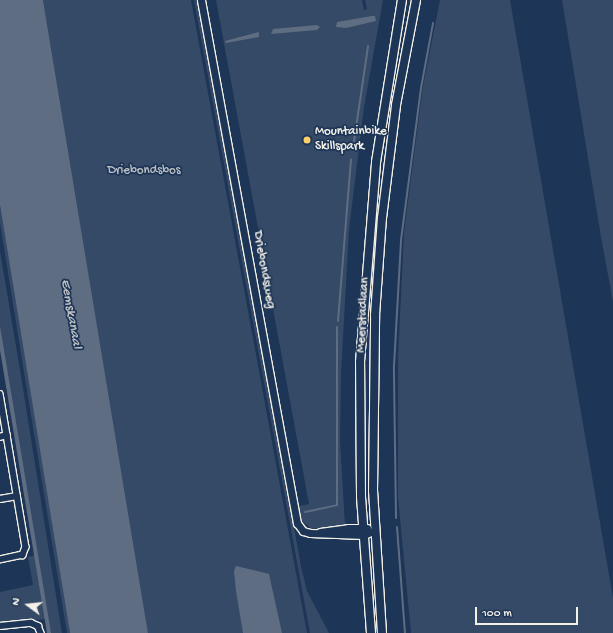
<!DOCTYPE html>
<style>
body{margin:0}
#map{position:relative;width:613px;height:633px;overflow:hidden;background:#1d3557;font-family:"Gochi Hand",sans-serif}
div>[style]{position:absolute}
.green>*{inset:0;background:#354a67}
.water>*{inset:0;background:#5e6d82}
.stream>*{height:2px;margin:-1px;padding:0 1px;transform-origin:1px;border-radius:1px;background:#5e6d82}
.roads{filter:drop-shadow(1px 0 #f4f1e8) drop-shadow(-1px 0 #f4f1e8) drop-shadow(0 1px #f4f1e8) drop-shadow(0 -1px #f4f1e8)}
.minor>*{height:5.5px;margin:-2.75px;padding:0 2.75px;transform-origin:2.75px;border-radius:2.75px;background:#1d3557}
.tertiary>*{height:7px;margin:-3.5px;padding:0 3.5px;transform-origin:3.5px;border-radius:3.5px;background:#1d3557}
.secondary>*{height:8px;margin:-4px;padding:0 4px;transform-origin:4px;border-radius:4px;background:#1d3557}
.dots>*{width:11px;height:11px;translate:-50% -50%;box-sizing:border-box;border:2px solid #1d3557;border-radius:50%}
span{translate:-50% -50%;white-space:nowrap;text-align:center;line-height:1.15;-webkit-text-stroke:3.5px #1d3557;paint-order:stroke}
.poi-label{font-size:13px;color:#f4f1e8}
.left{translate:0 -50%;text-align:left}
.park-label{font-size:13px;color:#bbbfc1}
.street-label{font-size:13px;color:#f4f1e8}
.water-label{font-size:14px;color:#c0c3c4;font-style:italic}
.north{position:absolute;left:8px;top:585px;width:40px;height:40px;-webkit-text-stroke:3px #1d3557;paint-order:stroke;rotate:285deg;font-size:11px;font-weight:700;line-height:16px;text-align:center;color:#f4f1e8}
.north::after{content:'';display:block;margin:auto;width:14px;height:18px;background:#f4f1e8;clip-path:polygon(50% 0,100% 100%,50% 72%,0 100%)}
.scale{position:absolute;left:475px;top:607px;width:103px;height:18px;box-sizing:border-box;border:2px solid #f4f1e8;border-top:0;padding-left:5px;font-size:12px;line-height:14px;white-space:nowrap;color:#f4f1e8;-webkit-text-stroke:3px #1d3557;paint-order:stroke}
</style>
<div id="map">
<div class="green">
<div style="clip-path:polygon(43px 0,191px 0,307px 633px,148px 633px)"></div>
<div style="clip-path:polygon(194px 0,197px 0,207px 51px,301px 566px,307px 591px,329px 633px,310px 633px)"></div>
<div style="clip-path:polygon(216px 0,362px 0,364px 10px,367px 9px,365px 0,383px 0,364px 107px,349px 230px,341px 374px,340px 440px,345px 525px,312px 529px,300px 519px,298px 506px,309px 504px)"></div>
<div style="clip-path:polygon(440px 0,510px 0,613px 598px,613px 633px,411px 633px,398px 497px,398px 359px,404px 232px,423px 86px)"></div>
<div style="clip-path:polygon(562px 0,613px 0,613px 302px,601px 237px)"></div>
<div style="clip-path:polygon(0 205px,49px 500px,70px 633px,67px 633px,28px 397px,0 223px)"></div>
<div style="clip-path:polygon(0 251px,21px 376px,62px 633px,50px 633px,47px 619px,0 623px,0 592px,33px 585px,28px 557px,36px 555px,0 331px)"></div>
</div>
<div class="water">
<div style="clip-path:polygon(0 0,43px 0,148px 633px,70px 633px,0 205px)"></div>
<div style="clip-path:polygon(372px 16px,375px 16px,376px 21px,346px 28px,336px 27px,337px 22px)"></div>
<div style="clip-path:polygon(317px 25px,320px 27px,317px 30px,271px 34px,273px 29px)"></div>
<div style="clip-path:polygon(259px 32px,259px 37px,226px 43px,225px 41px)"></div>
<div style="clip-path:polygon(0 326px,19px 440px,51px 633px,47px 633px,0 350px)"></div>
<div style="clip-path:polygon(236px 566px,269px 574px,282px 633px,243px 633px,236px 591px,234px 571px)"></div>
</div>
<div class="stream">
<div style="left:353px;top:148px;width:103px;rotate:-81.6deg"></div>
<div style="left:338px;top:321px;width:162px;rotate:-85.4deg"></div>
<div style="left:305px;top:512px;width:33px;rotate:-12deg"></div>
<div style="left:337px;top:505px;width:178px;rotate:-90deg"></div>
<div style="left:396px;top:518px;width:152px;rotate:-90.8deg"></div>
<div style="left:394px;top:366px;width:126px;rotate:-86.8deg"></div>
<div style="left:401px;top:240px;width:153px;rotate:-82.5deg"></div>
<div style="left:421px;top:88px;width:66px;rotate:-79.5deg"></div>
<div style="left:397px;top:527px;width:106px;rotate:85.7deg"></div>
</div>
<div class="roads">
<div class="minor">
<div style="left:0;top:394px;width:155px;rotate:80.4deg"></div>
<div style="left:26px;top:547px;width:9px;rotate:111deg"></div>
<div style="left:23px;top:555px;width:24px;rotate:168deg"></div>
<div style="left:0;top:437px;width:7px;rotate:-16deg"></div>
<div style="left:0;top:499px;width:17px;rotate:-10deg"></div>
<div style="left:0;top:626px;width:31px;rotate:-6deg"></div>
<div style="left:31px;top:623px;width:8px;rotate:23deg"></div>
<div style="left:38px;top:626px;width:8px;rotate:67deg"></div>
</div>
<div class="tertiary">
<div style="left:201px;top:0;width:532px;rotate:79.6deg"></div>
<div style="left:297px;top:523px;width:10px;rotate:53deg"></div>
<div style="left:303px;top:531px;width:7px;rotate:16deg"></div>
<div style="left:310px;top:533px;width:54px;rotate:2.1deg"></div>
<div style="left:364px;top:535px;width:12px;rotate:-24deg"></div>
<div style="left:320px;top:532px;width:28px;rotate:-8deg"></div>
<div style="left:348px;top:528px;width:19px"></div>
</div>
<div class="secondary">
<div style="left:371px;top:633px;width:137px;rotate:-94.2deg"></div>
<div style="left:361px;top:496px;width:134px;rotate:-90.4deg"></div>
<div style="left:360px;top:362px;width:201px;rotate:-85.4deg"></div>
<div style="left:376px;top:162px;width:164px;rotate:-80.9deg"></div>
<div style="left:382px;top:633px;width:142px;rotate:-93.6deg"></div>
<div style="left:373px;top:491px;width:176px;rotate:-89.3deg"></div>
<div style="left:375px;top:315px;width:97px;rotate:-85.9deg"></div>
<div style="left:382px;top:218px;width:114px;rotate:-82.9deg"></div>
<div style="left:396px;top:105px;width:107px;rotate:-79.2deg"></div>
</div>
</div>
<div class="dots">
<div style="left:307px;top:140px;background:#ffd166"></div>
</div>
<div class="poi-label">
<span class="left" style="left:315px;top:140px">Mountainbike<br>Skillspark</span>
</div>
<div class="park-label">
<span style="left:144px;top:171px">Driebondsbos</span>
</div>
<div class="street-label">
<span style="left:263px;top:270px;rotate:80deg">Driebondsweg</span>
<span style="left:364px;top:315px;rotate:-87deg">Meerstadlaan</span>
</div>
<div class="water-label">
<span style="left:70px;top:314px;rotate:80deg">Eemskanaal</span>
</div>
<div class="north">N</div>
<div class="scale">100 m</div>
</div>
